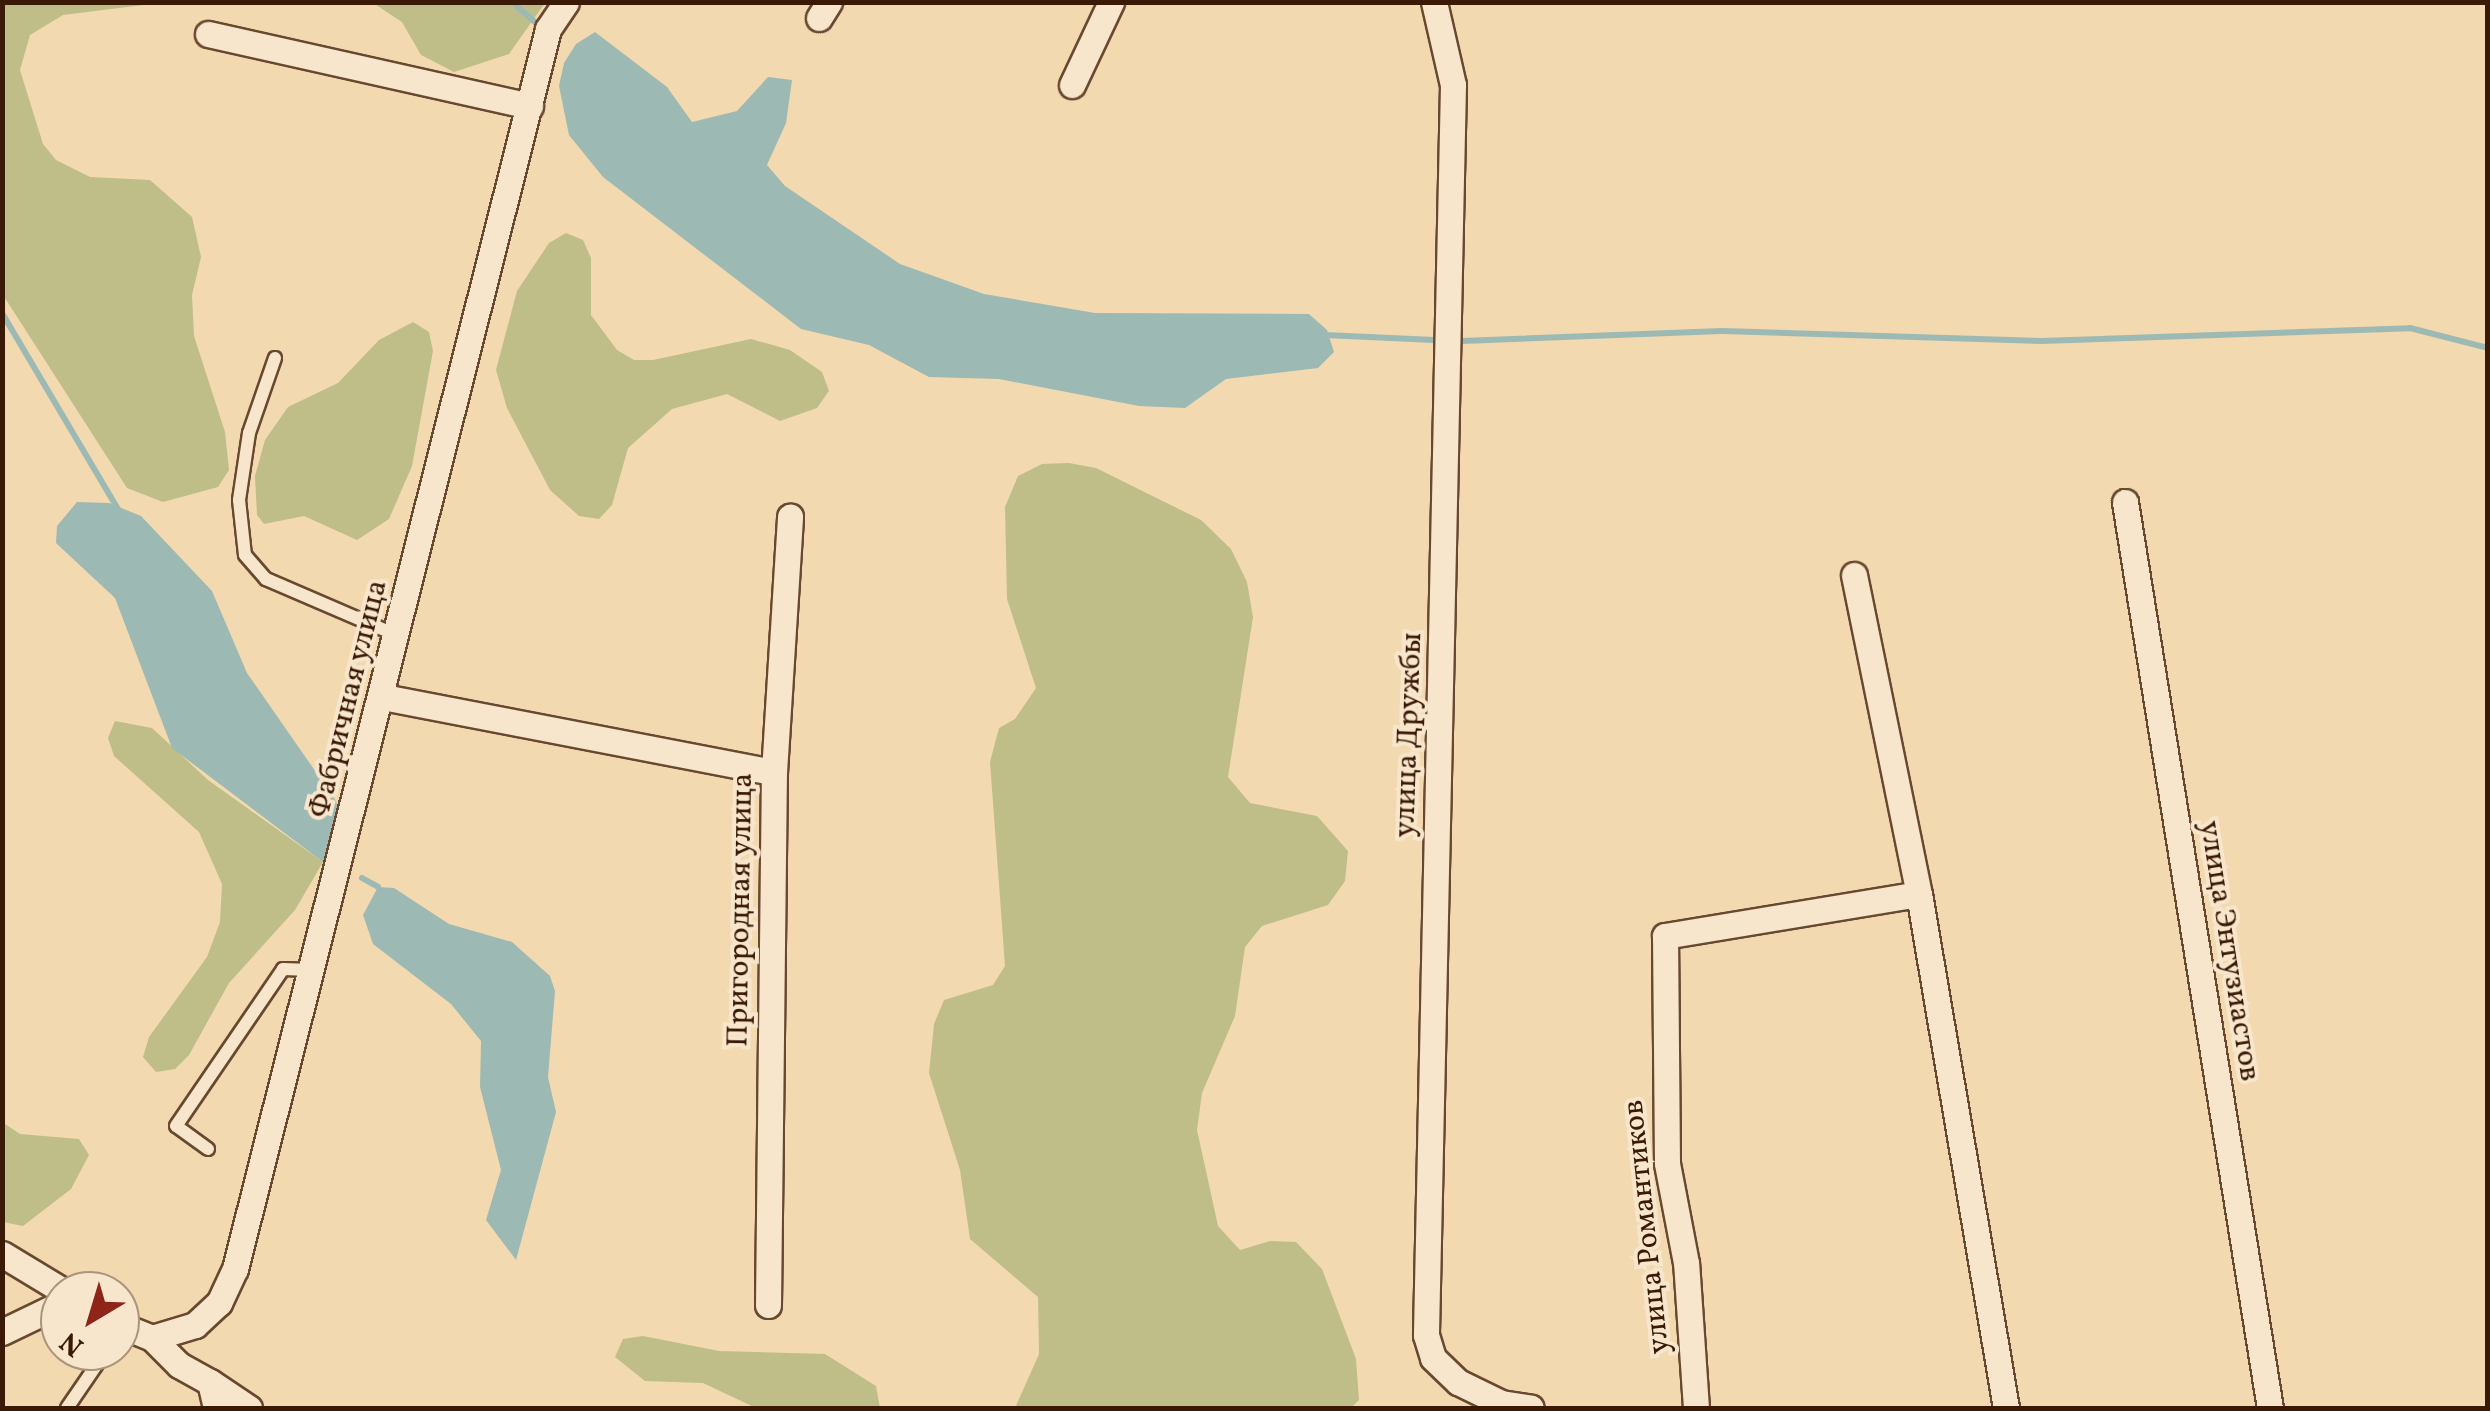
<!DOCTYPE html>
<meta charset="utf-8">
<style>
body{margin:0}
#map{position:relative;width:2490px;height:1411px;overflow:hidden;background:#f2d9b0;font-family:Vollkorn,serif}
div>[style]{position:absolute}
.green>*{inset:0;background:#bfbe88}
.water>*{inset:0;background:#9db9b3}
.stream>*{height:6px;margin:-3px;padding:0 3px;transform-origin:3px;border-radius:3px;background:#9db9b3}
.roads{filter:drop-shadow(2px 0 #684930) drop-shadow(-2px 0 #684930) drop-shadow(0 2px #684930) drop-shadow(0 -2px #684930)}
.lane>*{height:12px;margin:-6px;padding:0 6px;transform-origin:6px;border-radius:6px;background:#f7e6cc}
.street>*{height:25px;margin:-12.5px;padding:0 12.5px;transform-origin:12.5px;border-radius:12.5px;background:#f7e6cc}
span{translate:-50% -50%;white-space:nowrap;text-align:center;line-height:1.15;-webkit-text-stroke:8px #f7e6cc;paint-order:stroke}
.street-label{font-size:30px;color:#3a1906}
.frame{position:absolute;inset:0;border:5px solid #3a1906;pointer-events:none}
.north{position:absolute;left:40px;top:1271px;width:100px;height:100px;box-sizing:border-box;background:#f7e6cc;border:2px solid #ab947d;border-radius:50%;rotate:218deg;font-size:28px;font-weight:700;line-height:40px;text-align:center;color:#3a1906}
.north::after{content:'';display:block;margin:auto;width:35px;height:45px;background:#8f2418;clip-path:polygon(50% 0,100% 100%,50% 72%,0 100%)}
</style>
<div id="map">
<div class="green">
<div style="clip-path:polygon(2px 3px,160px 3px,63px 15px,30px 35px,20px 70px,43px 144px,56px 160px,90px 177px,150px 180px,192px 217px,201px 257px,192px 295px,194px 336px,225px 432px,229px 470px,218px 487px,163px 502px,127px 488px,3px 295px)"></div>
<div style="clip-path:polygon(373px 3px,545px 3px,509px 54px,454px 72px,421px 55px,402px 22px)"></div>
<div style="clip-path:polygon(566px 233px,583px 240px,591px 258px,591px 315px,617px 350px,634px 360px,653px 360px,751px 339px,790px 350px,822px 372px,829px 391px,817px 408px,780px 421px,727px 394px,672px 409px,628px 448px,612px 505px,599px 519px,579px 516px,550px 490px,507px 408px,496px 370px,517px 291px,549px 243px)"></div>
<div style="clip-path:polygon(413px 322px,429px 332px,433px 351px,412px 466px,389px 519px,357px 540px,304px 516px,264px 524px,257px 515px,255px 476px,265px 440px,288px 407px,338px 383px,379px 340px)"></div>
<div style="clip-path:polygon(1069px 463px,1096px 468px,1201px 520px,1231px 549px,1247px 582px,1253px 617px,1228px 777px,1250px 803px,1317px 816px,1348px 851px,1345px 881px,1328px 905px,1262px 926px,1245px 947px,1235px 1016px,1202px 1093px,1197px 1130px,1218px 1226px,1240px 1250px,1270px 1241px,1296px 1242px,1322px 1269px,1356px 1359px,1359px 1400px,1351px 1408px,1015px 1408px,1039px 1354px,1038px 1297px,970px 1239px,960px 1170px,929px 1073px,934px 1024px,944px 1000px,993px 985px,1005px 966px,990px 762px,999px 728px,1015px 719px,1036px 688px,1007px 599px,1005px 507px,1018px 476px,1042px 464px)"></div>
<div style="clip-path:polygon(115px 721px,152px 728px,208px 780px,323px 862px,295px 910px,229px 983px,189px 1055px,175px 1069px,156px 1072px,143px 1057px,149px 1037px,207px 957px,220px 922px,222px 884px,199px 832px,114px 756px,108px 738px)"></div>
<div style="clip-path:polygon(2px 1122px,20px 1134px,79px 1139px,89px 1155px,71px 1189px,23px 1226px,3px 1222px)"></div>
<div style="clip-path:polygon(643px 1336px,719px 1351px,825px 1354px,876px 1386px,880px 1408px,756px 1408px,703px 1383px,645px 1381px,615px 1357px,623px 1339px)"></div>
</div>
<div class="water">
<div style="clip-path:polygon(595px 32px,667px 87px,692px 122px,737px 111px,768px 77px,792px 80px,786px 123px,767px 165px,785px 186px,900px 264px,984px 294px,1095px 313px,1309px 314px,1327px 330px,1334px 352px,1318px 368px,1226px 379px,1185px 408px,1139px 406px,999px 379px,929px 377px,869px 345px,801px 329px,603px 177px,569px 135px,559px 86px,564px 63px,576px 44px)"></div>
<div style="clip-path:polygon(77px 502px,109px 503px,141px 516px,212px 591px,247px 673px,336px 801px,341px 816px,323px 862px,172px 748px,115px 598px,56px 543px,57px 526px)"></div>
<div style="clip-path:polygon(378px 887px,394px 888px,449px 924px,512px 942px,550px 976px,555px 991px,548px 1077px,556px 1112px,516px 1260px,486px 1220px,501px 1170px,480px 1087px,481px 1041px,451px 1004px,373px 944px,363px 915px)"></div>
</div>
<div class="stream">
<div style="left:512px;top:2px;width:32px;rotate:41deg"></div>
<div style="left:2px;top:313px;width:228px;rotate:59.4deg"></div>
<div style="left:1325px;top:335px;width:109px;rotate:2.6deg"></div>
<div style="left:1462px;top:341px;width:260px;rotate:-2.2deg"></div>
<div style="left:1722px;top:331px;width:320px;rotate:1.8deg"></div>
<div style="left:2042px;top:341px;width:368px;rotate:-2deg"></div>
<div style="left:2410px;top:328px;width:81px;rotate:14.4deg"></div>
<div style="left:362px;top:878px;width:18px;rotate:29deg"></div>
</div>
<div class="roads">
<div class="lane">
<div style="left:275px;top:358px;width:79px;rotate:109.1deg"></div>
<div style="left:249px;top:433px;width:68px;rotate:98.5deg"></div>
<div style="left:239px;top:500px;width:55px;rotate:83.8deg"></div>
<div style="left:245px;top:555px;width:32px;rotate:49deg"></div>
<div style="left:266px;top:579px;width:142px;rotate:23.3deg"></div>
<div style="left:208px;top:1149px;width:39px;rotate:-144deg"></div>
<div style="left:176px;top:1126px;width:190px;rotate:-55.7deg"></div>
<div style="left:283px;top:969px;width:29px;rotate:2deg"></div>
<div style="left:67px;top:1408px;width:69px;rotate:-55.6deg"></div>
</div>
<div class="street">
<div style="left:1434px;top:2px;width:85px;rotate:77.1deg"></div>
<div style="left:1453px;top:85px;width:1250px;rotate:91.24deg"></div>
<div style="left:1426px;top:1335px;width:24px;rotate:73deg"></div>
<div style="left:1433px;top:1358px;width:35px;rotate:44deg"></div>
<div style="left:1458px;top:1382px;width:48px;rotate:26deg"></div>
<div style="left:1501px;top:1403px;width:30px;rotate:9deg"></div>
<div style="left:819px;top:18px;width:19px;rotate:-58deg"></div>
<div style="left:208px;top:34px;width:330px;rotate:12.6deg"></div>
<div style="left:1072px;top:85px;width:92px;rotate:-64.8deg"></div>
<div style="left:2125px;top:502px;width:918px;rotate:80.91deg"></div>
<div style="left:1854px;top:575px;width:326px;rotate:78.5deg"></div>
<div style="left:1919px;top:894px;width:521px;rotate:80.39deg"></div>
<div style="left:383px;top:697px;width:398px;rotate:10.9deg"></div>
<div style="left:2px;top:1254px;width:71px;rotate:31.2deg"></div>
<div style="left:768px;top:1305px;width:533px;rotate:-89.36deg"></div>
<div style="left:774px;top:772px;width:256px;rotate:-86.4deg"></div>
<div style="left:120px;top:1325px;width:35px;rotate:22deg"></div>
<div style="left:152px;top:1338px;width:45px;rotate:-16.8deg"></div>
<div style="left:195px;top:1325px;width:33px;rotate:-43deg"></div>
<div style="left:219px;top:1303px;width:38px;rotate:-65deg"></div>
<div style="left:235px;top:1269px;width:1279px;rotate:-75.83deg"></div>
<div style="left:548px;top:29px;width:32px;rotate:-56deg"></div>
<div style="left:2px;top:1332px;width:64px;rotate:-25.8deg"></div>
<div style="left:152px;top:1338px;width:38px;rotate:45deg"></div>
<div style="left:179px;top:1365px;width:35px;rotate:29deg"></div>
<div style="left:210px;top:1382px;width:27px;rotate:77deg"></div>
<div style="left:210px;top:1382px;width:47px;rotate:33.7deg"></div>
<div style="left:1696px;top:1408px;width:145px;rotate:-93.9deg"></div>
<div style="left:1686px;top:1263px;width:102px;rotate:-100.8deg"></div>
<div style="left:1667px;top:1163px;width:227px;rotate:-90.5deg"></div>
<div style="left:1665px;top:936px;width:257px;rotate:-9.4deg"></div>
</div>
</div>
<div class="street-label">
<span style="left:349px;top:699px;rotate:-76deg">Фабричная улица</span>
<span style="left:1409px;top:735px;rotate:-88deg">улица Дружбы</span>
<span style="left:741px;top:910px;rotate:-89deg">Пригородная улица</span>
<span style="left:2229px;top:951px;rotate:81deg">улица Энтузиастов</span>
<span style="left:1647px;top:1227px;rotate:-96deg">улица Романтиков</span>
</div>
<div class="frame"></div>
<div class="north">N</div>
</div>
